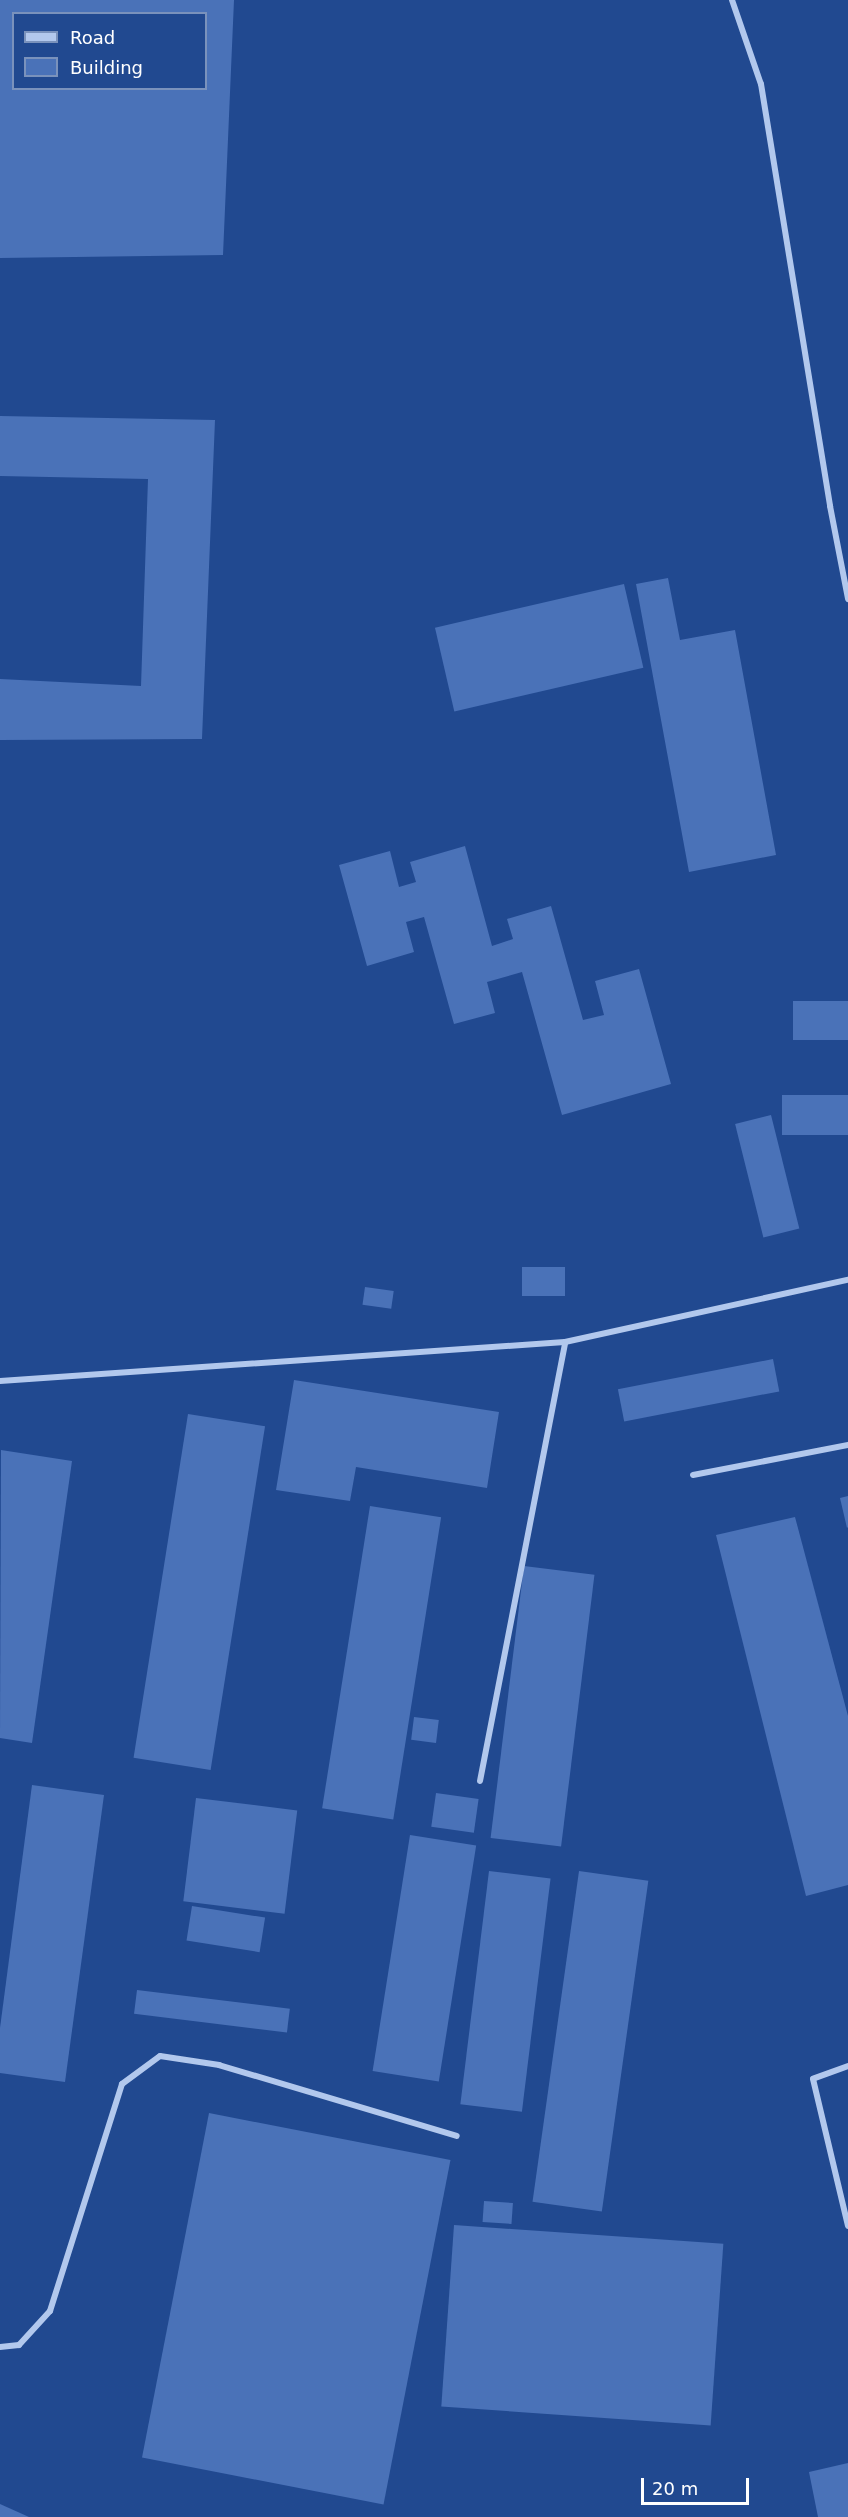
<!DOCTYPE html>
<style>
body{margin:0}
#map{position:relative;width:848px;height:2517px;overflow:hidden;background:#214990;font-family:"DejaVu Sans",sans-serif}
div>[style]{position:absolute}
.building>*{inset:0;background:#4a72b8;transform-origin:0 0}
.minor>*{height:6px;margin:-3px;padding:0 3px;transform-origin:3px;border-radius:3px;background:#b2c8ed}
span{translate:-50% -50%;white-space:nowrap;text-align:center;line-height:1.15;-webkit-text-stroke:4.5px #214990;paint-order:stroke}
.legend{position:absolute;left:12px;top:12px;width:195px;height:78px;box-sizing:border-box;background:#214990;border:2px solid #7a92bc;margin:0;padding:8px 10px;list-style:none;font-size:18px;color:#fff}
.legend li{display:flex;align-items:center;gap:12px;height:30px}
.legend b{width:30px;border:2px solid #7a92bc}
.scale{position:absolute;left:641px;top:2478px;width:108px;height:27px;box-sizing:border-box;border:3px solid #fff;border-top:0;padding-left:8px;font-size:18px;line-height:21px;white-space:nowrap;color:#fff;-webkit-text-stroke:4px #214990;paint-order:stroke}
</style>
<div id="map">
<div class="building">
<div style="clip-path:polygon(evenodd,0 0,234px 0,223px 255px,0 258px,0 0,14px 14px,206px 14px,206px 88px,14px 88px,14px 14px)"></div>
<div style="clip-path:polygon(0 416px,215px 420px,202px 739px,0 740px,0 679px,141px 686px,148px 479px,0 476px)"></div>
<div style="clip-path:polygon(668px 578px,680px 640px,735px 630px,776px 855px,689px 872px,636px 584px)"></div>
<div style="left:624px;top:584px;width:86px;height:194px;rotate:77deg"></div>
<div style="clip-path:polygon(465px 846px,492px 946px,513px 939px,507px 919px,551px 906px,583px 1020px,604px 1015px,595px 981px,639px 969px,671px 1084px,562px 1115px,522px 972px,487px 982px,495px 1013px,454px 1024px,424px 917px,406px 922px,414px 952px,367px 966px,339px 865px,390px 851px,399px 887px,416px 882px,410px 862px)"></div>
<div style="left:848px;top:1001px;width:39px;height:55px;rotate:90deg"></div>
<div style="left:848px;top:1095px;width:40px;height:66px;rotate:90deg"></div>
<div style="left:771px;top:1115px;width:117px;height:37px;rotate:76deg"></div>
<div style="left:565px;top:1267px;width:29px;height:43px;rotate:90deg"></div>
<div style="left:365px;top:1287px;width:29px;height:18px;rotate:8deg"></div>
<div style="left:773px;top:1359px;width:33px;height:158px;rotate:79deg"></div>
<div style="clip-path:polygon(294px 1380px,499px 1412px,487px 1488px,356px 1467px,350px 1501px,276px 1490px)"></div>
<div style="left:188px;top:1414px;width:78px;height:348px;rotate:9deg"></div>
<div style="clip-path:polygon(1px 1450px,72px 1461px,32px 1743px,0 1738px)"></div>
<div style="clip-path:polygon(848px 1496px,848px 1527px,847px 1528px,840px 1498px)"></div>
<div style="left:370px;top:1506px;width:72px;height:306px;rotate:9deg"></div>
<div style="clip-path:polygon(795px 1517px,848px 1716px,848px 1885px,806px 1896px,716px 1535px)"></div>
<div style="left:524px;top:1566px;width:71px;height:274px;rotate:7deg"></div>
<div style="left:414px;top:1717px;width:25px;height:23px;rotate:7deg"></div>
<div style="clip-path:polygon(32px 1785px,104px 1795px,65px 2082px,0 2073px,0 2028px)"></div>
<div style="left:436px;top:1793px;width:43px;height:34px;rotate:8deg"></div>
<div style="left:196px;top:1798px;width:102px;height:104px;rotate:7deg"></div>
<div style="left:410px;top:1835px;width:67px;height:239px;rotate:9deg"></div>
<div style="left:489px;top:1871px;width:62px;height:235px;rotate:7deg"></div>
<div style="left:579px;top:1871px;width:70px;height:334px;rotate:8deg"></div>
<div style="left:192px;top:1906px;width:74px;height:35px;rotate:9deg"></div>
<div style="left:137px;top:1990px;width:154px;height:24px;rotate:7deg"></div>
<div style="left:209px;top:2113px;width:246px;height:351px;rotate:11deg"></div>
<div style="left:484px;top:2201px;width:29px;height:21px;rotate:4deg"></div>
<div style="left:454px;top:2225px;width:270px;height:182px;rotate:4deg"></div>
<div style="clip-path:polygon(848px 2463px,848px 2517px,818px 2517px,809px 2472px)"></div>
<div style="clip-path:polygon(0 2504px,29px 2517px,0 2517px)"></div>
</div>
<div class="minor">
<div style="left:732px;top:0;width:89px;rotate:71deg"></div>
<div style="left:761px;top:84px;width:428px;rotate:80.7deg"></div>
<div style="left:830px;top:506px;width:95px;rotate:79deg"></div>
<div style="left:0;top:1381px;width:566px;rotate:-3.95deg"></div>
<div style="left:565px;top:1342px;width:290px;rotate:-12.4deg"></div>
<div style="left:693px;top:1475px;width:158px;rotate:-11deg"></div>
<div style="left:480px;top:1781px;width:447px;rotate:-79deg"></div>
<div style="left:848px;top:2066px;width:37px;rotate:160deg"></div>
<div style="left:813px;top:2079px;width:151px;rotate:76.6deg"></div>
<div style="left:0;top:2347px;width:19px;rotate:-6deg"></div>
<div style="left:19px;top:2345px;width:46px;rotate:-47.6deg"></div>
<div style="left:50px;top:2311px;width:238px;rotate:-72.4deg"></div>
<div style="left:122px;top:2084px;width:47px;rotate:-36.4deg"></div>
<div style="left:160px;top:2056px;width:60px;rotate:8.7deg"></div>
<div style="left:219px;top:2065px;width:248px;rotate:16.6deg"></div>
</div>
<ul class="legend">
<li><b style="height:8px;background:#b2c8ed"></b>Road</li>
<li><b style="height:16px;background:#4a72b8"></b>Building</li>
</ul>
<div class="scale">20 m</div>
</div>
